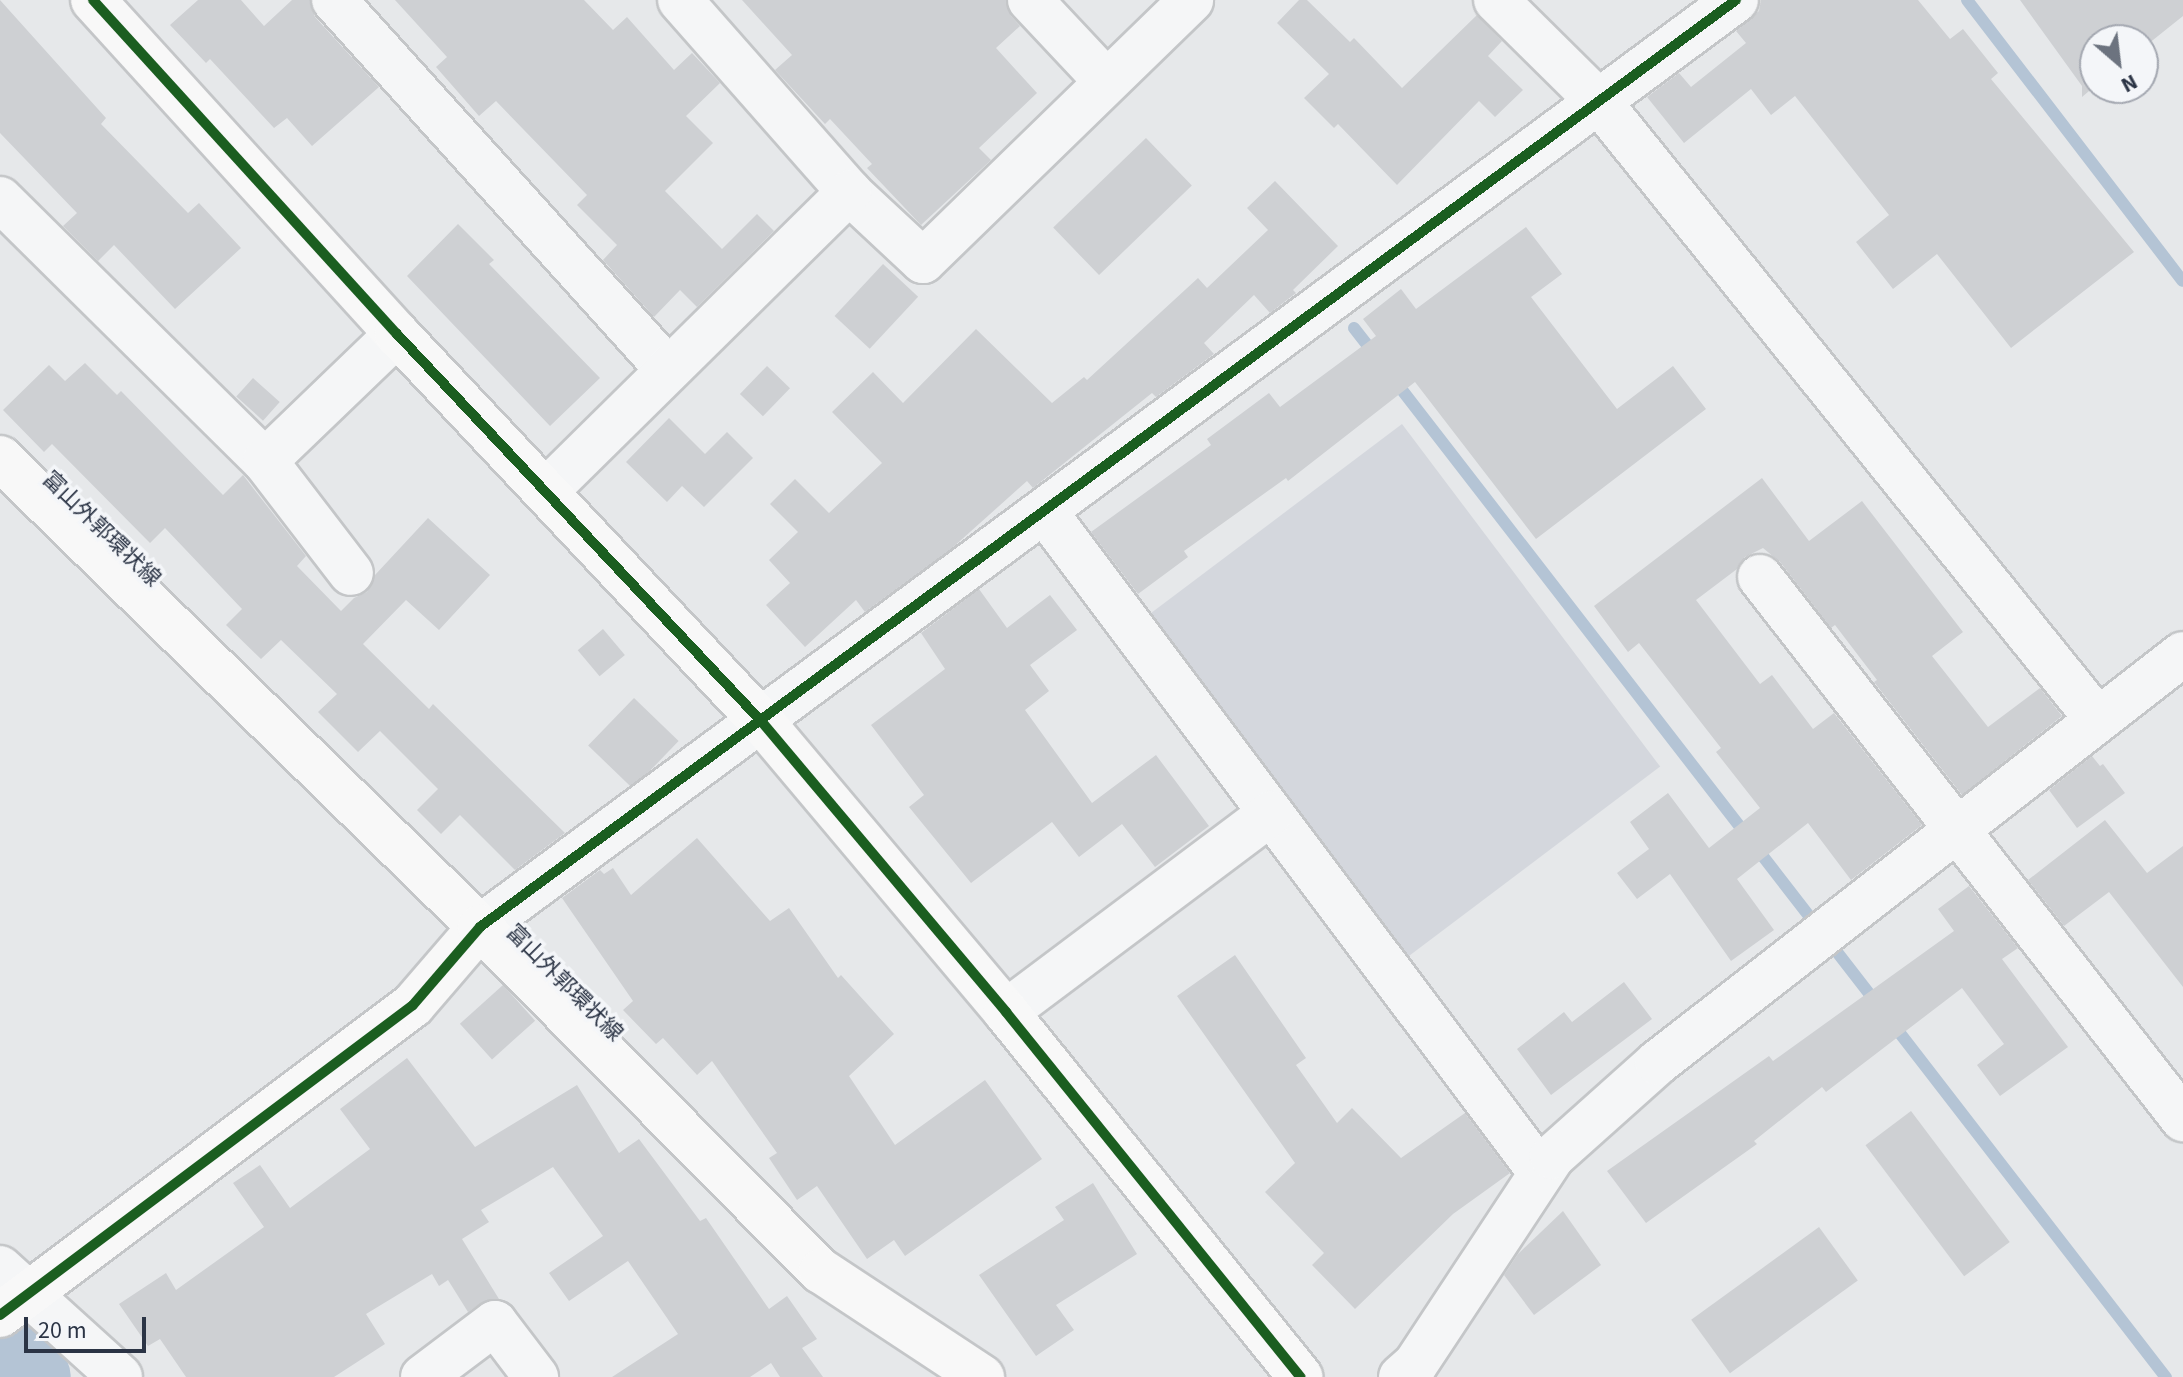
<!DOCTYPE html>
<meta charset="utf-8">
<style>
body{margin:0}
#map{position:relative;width:2183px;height:1377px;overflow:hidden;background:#e6e8ea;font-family:"Source Sans 3","Noto Sans JP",sans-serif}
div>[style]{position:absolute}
.built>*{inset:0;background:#d4d7dd;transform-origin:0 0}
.stream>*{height:12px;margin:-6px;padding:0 6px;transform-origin:6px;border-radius:6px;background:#b4c4d5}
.river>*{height:72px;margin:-36px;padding:0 36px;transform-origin:36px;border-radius:36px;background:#b4c4d5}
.building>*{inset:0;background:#ced0d3;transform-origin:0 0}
.roads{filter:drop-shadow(2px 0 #c4c6c8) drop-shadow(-2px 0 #c4c6c8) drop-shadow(0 2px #c4c6c8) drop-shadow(0 -2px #c4c6c8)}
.street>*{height:44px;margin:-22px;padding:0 22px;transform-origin:22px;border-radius:22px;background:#f5f6f7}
.secondary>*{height:44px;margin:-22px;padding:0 22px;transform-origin:22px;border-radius:22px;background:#f8f8f8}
.primary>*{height:44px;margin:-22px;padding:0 22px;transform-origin:22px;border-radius:22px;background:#f8f8f8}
.cycleway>*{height:10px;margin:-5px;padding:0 5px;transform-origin:5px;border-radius:5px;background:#1b5e20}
span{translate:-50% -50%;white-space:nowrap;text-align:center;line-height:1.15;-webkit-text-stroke:7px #f4f6f9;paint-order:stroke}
.street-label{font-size:22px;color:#2b3445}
.north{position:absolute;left:2079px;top:24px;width:80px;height:80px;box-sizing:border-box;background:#f4f6f9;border:2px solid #a4a8b1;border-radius:50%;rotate:152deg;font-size:22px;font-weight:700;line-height:32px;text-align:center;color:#2b3445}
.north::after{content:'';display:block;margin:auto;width:28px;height:36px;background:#6c737f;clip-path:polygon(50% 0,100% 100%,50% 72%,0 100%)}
.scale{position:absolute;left:24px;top:1317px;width:122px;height:36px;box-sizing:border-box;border:4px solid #2b3445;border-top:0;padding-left:10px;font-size:24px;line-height:28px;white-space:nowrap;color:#2b3445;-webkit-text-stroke:6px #f4f6f9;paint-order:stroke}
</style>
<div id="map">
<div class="built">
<div style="left:1402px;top:424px;width:429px;height:320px;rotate:53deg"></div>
</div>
<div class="stream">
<div style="left:1967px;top:0;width:354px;rotate:52.5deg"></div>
<div style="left:1354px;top:328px;width:33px;rotate:52deg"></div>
<div style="left:1395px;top:381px;width:789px;rotate:52.26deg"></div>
<div style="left:1892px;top:1023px;width:448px;rotate:52.3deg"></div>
</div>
<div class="river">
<div style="left:0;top:1345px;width:47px;rotate:42.4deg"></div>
</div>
<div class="building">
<div style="clip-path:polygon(0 0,106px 118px,101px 124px,188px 213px,199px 203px,241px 248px,175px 309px,114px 245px,98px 261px,63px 226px,77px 213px,0 133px)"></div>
<div style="clip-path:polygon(198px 0,241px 0,264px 26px,292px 0,310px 0,315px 17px,379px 87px,312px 146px,287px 118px,274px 128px,210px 59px,206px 63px,170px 25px)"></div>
<div style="clip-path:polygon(395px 0,584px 0,613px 30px,627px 17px,674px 70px,692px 53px,720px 83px,686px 116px,713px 143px,665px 191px,722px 249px,757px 214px,774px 231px,697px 307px,680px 290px,654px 317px,603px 260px,617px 245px,577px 205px,587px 195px,496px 101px,479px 116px,436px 67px,447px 57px)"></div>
<div style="clip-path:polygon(742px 0,1006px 0,1011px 16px,1020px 26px,996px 48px,1037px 93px,979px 148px,991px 160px,921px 225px,867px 168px,872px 164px,830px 119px,825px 124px,775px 70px,792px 55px)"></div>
<div style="clip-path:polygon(1299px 0,1307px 0,1350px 42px,1354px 38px,1402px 88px,1477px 15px,1502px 41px,1488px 56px,1523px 90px,1495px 117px,1479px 101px,1397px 185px,1338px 124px,1334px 128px,1304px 98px,1329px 74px,1277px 23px)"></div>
<div style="clip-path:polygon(1761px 0,1918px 0,1950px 39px,1963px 29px,1998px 73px,1991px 79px,2134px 252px,2011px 348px,1937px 254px,1893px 289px,1856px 242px,1889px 215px,1795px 96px,1771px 115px,1751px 89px,1684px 143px,1647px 97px,1679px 73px,1691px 87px,1746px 43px,1736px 31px,1759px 11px)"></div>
<div style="clip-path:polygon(2020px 0,2183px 0,2183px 16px,2143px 48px,2143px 40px,2095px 40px,2095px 86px,2082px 97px,2082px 86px)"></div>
<div style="left:1146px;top:138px;width:66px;height:129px;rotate:46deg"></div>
<div style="clip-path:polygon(1275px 181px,1338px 246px,1293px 290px,1296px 293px,1270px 313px,1254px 295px,1204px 343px,1214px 354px,1156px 397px,1152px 393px,1033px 488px,1027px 481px,951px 549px,865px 612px,856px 600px,805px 647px,766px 605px,790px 583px,769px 560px,798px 532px,770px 504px,795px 479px,829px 513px,882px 463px,832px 412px,873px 372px,903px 403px,976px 329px,1052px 403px,1084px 377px,1087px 380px,1198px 278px,1207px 288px,1268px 230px,1247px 208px)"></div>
<div style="clip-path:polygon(458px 224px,494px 260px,489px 264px,600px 378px,550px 426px,407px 276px)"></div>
<div style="clip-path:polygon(1526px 227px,1562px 274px,1531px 297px,1617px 409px,1673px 366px,1706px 409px,1536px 539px,1415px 382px,1288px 481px,1286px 478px,1184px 551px,1188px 557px,1138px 594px,1091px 532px,1211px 445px,1207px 439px,1269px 393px,1280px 407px,1376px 336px,1363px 319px,1401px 289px,1416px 309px)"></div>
<div style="left:883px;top:264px;width:48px;height:71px;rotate:43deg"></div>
<div style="clip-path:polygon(85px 363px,117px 395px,121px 391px,223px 495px,243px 475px,306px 556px,297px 566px,341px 611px,354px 598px,367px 592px,375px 575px,428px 518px,490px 575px,439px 630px,406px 600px,363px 644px,429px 709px,433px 704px,565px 833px,515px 870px,460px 815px,441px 834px,417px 810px,438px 789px,380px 731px,358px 752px,318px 712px,337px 694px,281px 640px,261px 659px,226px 625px,242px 609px,165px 528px,150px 543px,52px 444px,44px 452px,3px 410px,49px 365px,65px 381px)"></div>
<div style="left:767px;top:366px;width:32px;height:39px;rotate:44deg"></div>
<div style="left:253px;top:378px;width:36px;height:25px;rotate:42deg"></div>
<div style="clip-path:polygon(669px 418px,705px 454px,727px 432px,753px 458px,704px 507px,682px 486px,667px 502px,626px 462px)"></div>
<div style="clip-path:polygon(1762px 478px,1809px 541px,1862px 501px,1963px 632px,1932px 656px,1988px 727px,2040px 688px,2062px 716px,1962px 795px,1874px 682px,1877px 680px,1835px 625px,1831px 628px,1780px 562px,1763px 548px,1745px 557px,1737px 569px,1696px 600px,1760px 684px,1772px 675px,1813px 729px,1834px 713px,1922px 825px,1851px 880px,1808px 823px,1737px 879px,1774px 930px,1731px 961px,1670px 874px,1637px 899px,1617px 873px,1649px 849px,1630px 822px,1668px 793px,1709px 848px,1760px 808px,1716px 752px,1721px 748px,1639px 643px,1628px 652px,1594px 606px)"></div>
<div style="clip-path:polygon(979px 589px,1007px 628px,1050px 595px,1077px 630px,1030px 665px,1049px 691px,1025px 710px,1092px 803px,1156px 755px,1209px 826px,1155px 867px,1122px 824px,1079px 857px,1052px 822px,971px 883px,909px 807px,924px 795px,871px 725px,945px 669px,921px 633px)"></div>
<div style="left:603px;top:629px;width:34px;height:33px;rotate:50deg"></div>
<div style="left:634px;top:698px;width:62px;height:66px;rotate:44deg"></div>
<div style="clip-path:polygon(2092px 756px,2100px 766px,2103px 764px,2125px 793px,2077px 828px,2049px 790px)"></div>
<div style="clip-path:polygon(2105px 820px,2147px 873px,2183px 846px,2183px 987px,2109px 892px,2064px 926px,2028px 880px)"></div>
<div style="clip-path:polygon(697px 838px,770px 921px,789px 908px,838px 978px,841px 975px,894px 1034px,849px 1076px,895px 1145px,985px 1080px,1042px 1159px,905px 1256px,894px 1240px,867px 1259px,817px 1186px,797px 1200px,769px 1158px,777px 1153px,712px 1061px,697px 1075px,663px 1038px,656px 1044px,623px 1010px,633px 1001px,562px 898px,600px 870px,604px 874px,613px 868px,631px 895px)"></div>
<div style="clip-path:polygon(1969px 886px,2018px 948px,2002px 959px,2068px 1047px,2000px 1096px,1977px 1065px,2004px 1044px,1962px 988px,1826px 1092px,1822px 1087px,1754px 1141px,1757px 1144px,1646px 1223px,1607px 1171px,1769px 1056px,1773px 1061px,1954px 931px,1938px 909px)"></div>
<div style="clip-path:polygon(1235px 955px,1306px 1058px,1296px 1065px,1337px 1123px,1352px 1108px,1401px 1158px,1465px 1113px,1510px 1173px,1453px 1214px,1355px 1309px,1312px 1265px,1324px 1253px,1265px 1192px,1295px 1163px,1177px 996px)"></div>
<div style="clip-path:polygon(1624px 982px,1652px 1019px,1551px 1095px,1517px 1049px,1564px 1012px,1572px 1022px)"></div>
<div style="left:503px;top:985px;width:48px;height:58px;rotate:48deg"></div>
<div style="clip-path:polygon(407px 1058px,475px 1147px,577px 1085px,619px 1153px,639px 1139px,700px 1221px,706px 1218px,769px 1309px,787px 1296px,817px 1339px,802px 1348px,823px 1377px,780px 1377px,771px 1363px,750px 1377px,612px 1377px,678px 1334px,628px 1261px,569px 1301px,549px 1273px,603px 1236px,553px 1167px,481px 1210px,489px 1222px,462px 1239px,499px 1299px,481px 1303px,468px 1312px,448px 1280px,439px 1286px,432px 1274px,366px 1314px,385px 1344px,334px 1377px,186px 1377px,160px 1339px,148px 1346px,119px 1304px,166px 1273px,176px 1290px,264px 1227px,233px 1183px,260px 1165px,290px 1208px,370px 1149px,340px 1109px)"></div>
<div style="left:1911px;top:1111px;width:164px;height:57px;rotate:53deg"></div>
<div style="clip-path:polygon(1093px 1183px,1137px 1254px,1056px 1305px,1074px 1330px,1036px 1356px,979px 1275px,1064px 1220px,1055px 1207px)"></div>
<div style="clip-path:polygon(1563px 1211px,1601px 1265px,1534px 1315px,1504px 1275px,1518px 1254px)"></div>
<div style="left:1819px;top:1227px;width:66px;height:158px;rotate:54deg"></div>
</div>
<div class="roads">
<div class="street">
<div style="left:334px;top:0;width:498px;rotate:47.9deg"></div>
<div style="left:680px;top:0;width:256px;rotate:48.6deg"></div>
<div style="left:849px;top:192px;width:101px;rotate:43deg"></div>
<div style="left:923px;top:261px;width:374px;rotate:-44.2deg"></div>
<div style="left:1030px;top:0;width:110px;rotate:46.8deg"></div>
<div style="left:1496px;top:0;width:146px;rotate:44.7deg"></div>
<div style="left:1600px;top:103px;width:791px;rotate:51.1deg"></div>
<div style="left:0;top:199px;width:373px;rotate:44.7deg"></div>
<div style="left:265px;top:461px;width:141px;rotate:52.5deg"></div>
<div style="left:265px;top:461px;width:183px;rotate:-43.9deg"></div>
<div style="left:546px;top:491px;width:426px;rotate:-44.6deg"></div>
<div style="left:1045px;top:512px;width:826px;rotate:53.12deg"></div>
<div style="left:1760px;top:577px;width:688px;rotate:52.03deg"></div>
<div style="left:480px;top:927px;width:1561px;rotate:-36.43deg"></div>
<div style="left:1006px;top:1012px;width:331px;rotate:-36.9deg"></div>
<div style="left:0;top:1268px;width:162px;rotate:42.2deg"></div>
<div style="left:423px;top:1377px;width:90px;rotate:-36.9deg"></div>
<div style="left:495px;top:1323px;width:68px;rotate:52.8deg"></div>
<div style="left:1401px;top:1377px;width:18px;rotate:-41deg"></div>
<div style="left:1415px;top:1365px;width:249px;rotate:-56.6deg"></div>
<div style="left:1552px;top:1157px;width:141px;rotate:-41.8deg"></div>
<div style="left:1657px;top:1063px;width:666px;rotate:-37.87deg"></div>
</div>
<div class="secondary">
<div style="left:93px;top:0;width:452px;rotate:47.7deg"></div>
<div style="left:397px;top:334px;width:533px;rotate:46.75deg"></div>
<div style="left:762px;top:722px;width:379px;rotate:49.9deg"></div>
<div style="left:1006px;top:1012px;width:469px;rotate:51.1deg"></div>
<div style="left:0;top:1315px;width:516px;rotate:-36.89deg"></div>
<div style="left:413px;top:1005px;width:103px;rotate:-49.3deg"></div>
</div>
<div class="primary">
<div style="left:0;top:458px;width:671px;rotate:44.34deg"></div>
<div style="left:480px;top:927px;width:484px;rotate:45.3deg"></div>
<div style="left:821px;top:1271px;width:193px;rotate:33.4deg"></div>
</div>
</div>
<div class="cycleway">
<div style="left:93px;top:0;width:452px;rotate:47.7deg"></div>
<div style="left:397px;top:334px;width:533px;rotate:46.75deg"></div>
<div style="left:762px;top:722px;width:379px;rotate:49.9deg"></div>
<div style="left:1006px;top:1012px;width:469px;rotate:51.1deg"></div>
<div style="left:0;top:1315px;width:516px;rotate:-36.89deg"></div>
<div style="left:413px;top:1005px;width:103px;rotate:-49.3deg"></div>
<div style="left:480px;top:927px;width:1561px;rotate:-36.43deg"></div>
</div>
<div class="street-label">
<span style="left:101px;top:529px;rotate:44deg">富山外郭環状線</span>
<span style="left:564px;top:983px;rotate:45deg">富山外郭環状線</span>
</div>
<div class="north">N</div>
<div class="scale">20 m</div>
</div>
